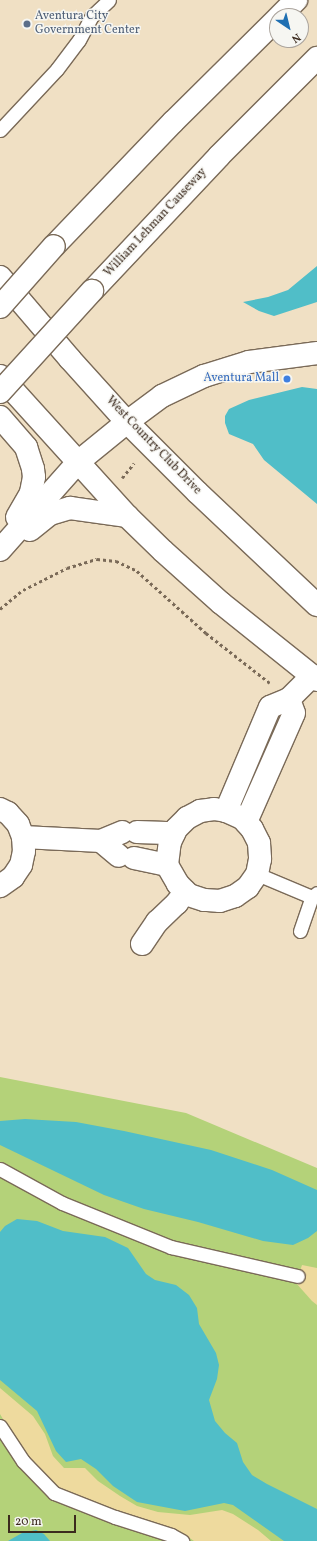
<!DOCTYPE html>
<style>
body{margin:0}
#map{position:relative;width:317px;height:1541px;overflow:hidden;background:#f0e0c4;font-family:Vollkorn,serif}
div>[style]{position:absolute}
.green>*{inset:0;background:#b4d279}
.sand>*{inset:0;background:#eeda9e}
.water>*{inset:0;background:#50bec8}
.path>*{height:2.5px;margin-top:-1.25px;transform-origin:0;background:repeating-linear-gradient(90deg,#7a6a58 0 3px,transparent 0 6px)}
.roads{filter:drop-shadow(1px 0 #7a6a58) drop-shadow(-1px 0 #7a6a58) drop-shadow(0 1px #7a6a58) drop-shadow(0 -1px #7a6a58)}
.lane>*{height:13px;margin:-6.5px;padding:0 6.5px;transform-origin:6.5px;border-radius:6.5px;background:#fff}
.street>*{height:22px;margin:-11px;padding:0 11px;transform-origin:11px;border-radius:11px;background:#fff}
.secondary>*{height:22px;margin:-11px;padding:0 11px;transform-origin:11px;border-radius:11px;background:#fff}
.highway>*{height:22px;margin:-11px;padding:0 11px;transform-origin:11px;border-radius:11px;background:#fff}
.bridges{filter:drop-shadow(1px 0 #7a6a58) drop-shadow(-1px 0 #7a6a58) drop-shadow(0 1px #7a6a58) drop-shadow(0 -1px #7a6a58)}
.highway-bridge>*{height:22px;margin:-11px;padding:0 11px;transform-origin:11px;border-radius:11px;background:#fff}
.dots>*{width:11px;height:11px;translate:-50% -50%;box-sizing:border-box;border:2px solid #f6f6f2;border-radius:50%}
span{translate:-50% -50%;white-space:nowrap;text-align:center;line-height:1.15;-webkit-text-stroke:3px #f6f6f2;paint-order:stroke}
.service-label{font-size:12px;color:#4e5e75}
.left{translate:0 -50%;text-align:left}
.street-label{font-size:12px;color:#3b2a1e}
.shop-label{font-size:12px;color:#366cbe}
.right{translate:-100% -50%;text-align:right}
.north{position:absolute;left:269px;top:8px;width:40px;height:40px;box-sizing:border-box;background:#f6f6f2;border:1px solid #aba49d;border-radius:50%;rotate:145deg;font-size:11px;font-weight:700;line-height:16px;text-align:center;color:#3b2a1e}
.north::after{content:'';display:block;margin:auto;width:14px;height:18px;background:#1f6fb2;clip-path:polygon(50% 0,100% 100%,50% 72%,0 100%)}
.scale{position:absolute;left:8px;top:1515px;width:68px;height:18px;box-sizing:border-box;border:2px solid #3b2a1e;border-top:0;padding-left:5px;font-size:12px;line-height:14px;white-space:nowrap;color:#3b2a1e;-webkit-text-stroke:3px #f6f6f2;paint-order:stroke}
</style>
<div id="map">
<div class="green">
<div style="clip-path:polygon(0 1077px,186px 1113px,317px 1168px,317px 1541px,0 1541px)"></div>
</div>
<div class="sand">
<div style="clip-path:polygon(302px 1265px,317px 1268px,317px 1305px,312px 1301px,296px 1283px)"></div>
<div style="clip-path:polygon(0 1388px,33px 1416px,45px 1434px,53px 1456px,64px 1468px,85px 1468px,98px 1481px,120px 1496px,137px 1506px,158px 1512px,190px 1515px,222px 1510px,233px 1514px,258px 1530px,271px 1541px,194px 1541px,181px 1532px,152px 1524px,69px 1494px,52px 1484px,29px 1463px,0 1414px)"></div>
</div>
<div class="water">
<div style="clip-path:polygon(317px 266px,317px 302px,274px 316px,259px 311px,243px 302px,268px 297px,288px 290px)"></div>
<div style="clip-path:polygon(302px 387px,317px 389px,317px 504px,264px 460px,253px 444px,229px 434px,225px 423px,225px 416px,229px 409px,249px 400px)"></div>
<div style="clip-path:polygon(25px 1119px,76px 1122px,124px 1131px,211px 1150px,272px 1170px,317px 1190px,317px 1231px,308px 1238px,293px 1245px,263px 1241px,198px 1222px,144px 1209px,104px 1195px,0 1145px,0 1121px)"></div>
<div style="clip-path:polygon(17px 1219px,37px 1221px,63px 1231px,105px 1237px,128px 1248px,146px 1274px,155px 1280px,176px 1285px,189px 1295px,197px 1308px,199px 1324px,216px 1353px,219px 1365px,217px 1379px,209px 1400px,215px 1421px,225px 1433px,237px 1443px,243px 1462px,252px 1475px,267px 1484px,317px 1509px,317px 1541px,284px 1541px,233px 1505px,224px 1503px,185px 1511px,137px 1502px,113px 1486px,96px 1469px,81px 1459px,66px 1462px,56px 1451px,37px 1411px,0 1380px,0 1232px,5px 1226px)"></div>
<div style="clip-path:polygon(36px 1530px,44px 1534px,50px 1541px,8px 1541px,22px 1533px)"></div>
</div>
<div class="path">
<div style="left:122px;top:478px;width:19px;rotate:-51deg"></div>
<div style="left:0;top:609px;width:30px;rotate:-40deg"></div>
<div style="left:23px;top:590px;width:49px;rotate:-26.6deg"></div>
<div style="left:67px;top:568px;width:31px;rotate:-17deg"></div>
<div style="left:97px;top:559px;width:19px;rotate:6deg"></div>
<div style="left:116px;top:561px;width:23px;rotate:25deg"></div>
<div style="left:137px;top:571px;width:93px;rotate:41.9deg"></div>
<div style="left:206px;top:633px;width:81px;rotate:38deg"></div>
</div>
<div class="roads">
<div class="lane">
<div style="left:0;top:130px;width:83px;rotate:-46.9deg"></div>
<div style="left:57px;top:69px;width:36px;rotate:-53deg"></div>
<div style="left:79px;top:40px;width:27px;rotate:-62deg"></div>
<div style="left:92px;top:16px;width:23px;rotate:-43deg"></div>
<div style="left:257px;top:874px;width:60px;rotate:22.7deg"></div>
<div style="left:300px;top:931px;width:36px;rotate:-71deg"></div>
<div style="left:312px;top:897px;width:6px;rotate:-39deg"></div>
<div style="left:0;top:1169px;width:71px;rotate:28.7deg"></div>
<div style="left:62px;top:1203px;width:118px;rotate:22deg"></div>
<div style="left:171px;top:1247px;width:130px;rotate:12.9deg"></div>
<div style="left:0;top:1426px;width:42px;rotate:56.7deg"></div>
<div style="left:23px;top:1461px;width:45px;rotate:45.9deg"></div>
<div style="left:54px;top:1493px;width:66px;rotate:21.5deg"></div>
<div style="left:115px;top:1517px;width:59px;rotate:17.8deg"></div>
<div style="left:171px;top:1535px;width:13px;rotate:29deg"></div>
</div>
<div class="street">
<div style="left:127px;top:422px;width:44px;rotate:-36.6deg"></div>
<div style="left:162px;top:396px;width:47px;rotate:-25.5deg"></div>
<div style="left:204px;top:376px;width:47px;rotate:-17.3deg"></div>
<div style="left:249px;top:362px;width:69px;rotate:-7.5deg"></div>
<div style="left:0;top:809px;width:9px;rotate:27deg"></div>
<div style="left:8px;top:813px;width:15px;rotate:48deg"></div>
<div style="left:18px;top:824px;width:14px;rotate:69deg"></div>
<div style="left:23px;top:837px;width:14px;rotate:86deg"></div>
<div style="left:24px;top:851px;width:14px;rotate:102deg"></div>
<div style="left:21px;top:865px;width:14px;rotate:124deg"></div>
<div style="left:13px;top:877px;width:16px;rotate:145deg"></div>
<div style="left:214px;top:809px;width:12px;rotate:9deg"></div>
<div style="left:226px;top:811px;width:17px;rotate:24deg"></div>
<div style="left:242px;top:818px;width:15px;rotate:48deg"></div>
<div style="left:252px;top:829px;width:16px;rotate:63deg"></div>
<div style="left:259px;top:843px;width:16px;rotate:86deg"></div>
<div style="left:260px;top:859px;width:15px;rotate:101deg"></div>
<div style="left:257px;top:874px;width:16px;rotate:125deg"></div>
<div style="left:248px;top:887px;width:16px;rotate:145deg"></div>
<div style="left:235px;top:896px;width:16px;rotate:162deg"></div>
<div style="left:220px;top:901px;width:16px;rotate:-176deg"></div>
<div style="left:204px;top:900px;width:16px;rotate:-162deg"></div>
<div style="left:189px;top:895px;width:16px;rotate:-135deg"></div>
<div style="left:178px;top:884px;width:22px;rotate:-120deg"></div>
<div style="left:167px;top:865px;width:23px;rotate:-83deg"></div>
<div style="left:170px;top:842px;width:14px;rotate:-65deg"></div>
<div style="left:176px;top:829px;width:16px;rotate:-45deg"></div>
<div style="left:187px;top:818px;width:15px;rotate:-28deg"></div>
<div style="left:200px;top:811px;width:14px;rotate:-8deg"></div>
<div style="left:226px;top:811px;width:113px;rotate:-67.1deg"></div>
<div style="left:270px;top:707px;width:21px;rotate:-23deg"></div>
<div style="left:289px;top:699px;width:33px;rotate:-45deg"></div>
<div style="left:246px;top:822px;width:119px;rotate:-66.2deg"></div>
<div style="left:294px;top:713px;width:15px;rotate:-110deg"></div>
<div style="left:137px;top:832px;width:37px;rotate:2deg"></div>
<div style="left:23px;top:837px;width:78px;rotate:2.9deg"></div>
<div style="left:101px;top:841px;width:23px;rotate:-23deg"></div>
<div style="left:101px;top:841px;width:23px;rotate:40deg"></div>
<div style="left:134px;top:858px;width:34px;rotate:12deg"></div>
<div style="left:142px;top:944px;width:27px;rotate:-56deg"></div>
<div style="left:157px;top:922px;width:28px;rotate:-44deg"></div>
<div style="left:177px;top:903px;width:14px;rotate:-56deg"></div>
</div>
<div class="secondary">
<div style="left:0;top:277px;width:108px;rotate:49.5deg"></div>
<div style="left:70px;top:359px;width:85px;rotate:47.9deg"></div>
<div style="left:127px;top:422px;width:99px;rotate:45deg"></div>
<div style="left:197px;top:492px;width:165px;rotate:43.3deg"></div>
<div style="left:0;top:376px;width:189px;rotate:47.8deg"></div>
<div style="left:127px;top:516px;width:50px;rotate:44.2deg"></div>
<div style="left:163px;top:551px;width:78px;rotate:41.9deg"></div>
<div style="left:221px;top:603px;width:123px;rotate:38.7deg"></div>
<div style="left:0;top:417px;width:40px;rotate:49deg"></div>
<div style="left:26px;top:447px;width:23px;rotate:72deg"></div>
<div style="left:33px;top:469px;width:8px;rotate:83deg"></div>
<div style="left:34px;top:477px;width:16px;rotate:101deg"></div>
<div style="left:31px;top:493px;width:28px;rotate:120deg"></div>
<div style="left:30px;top:530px;width:26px;rotate:-39deg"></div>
<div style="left:50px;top:514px;width:21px;rotate:-17deg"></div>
<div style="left:70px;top:508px;width:58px;rotate:8deg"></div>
<div style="left:0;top:550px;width:118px;rotate:-48.4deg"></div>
<div style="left:78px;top:462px;width:63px;rotate:-39.2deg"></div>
</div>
<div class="highway">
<div style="left:280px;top:16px;width:23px;rotate:-45deg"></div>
<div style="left:54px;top:246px;width:172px;rotate:-46.2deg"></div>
<div style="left:173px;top:122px;width:146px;rotate:-44.7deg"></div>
<div style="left:92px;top:291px;width:185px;rotate:-46.7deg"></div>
<div style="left:219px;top:156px;width:139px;rotate:-45deg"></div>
</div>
</div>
<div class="bridges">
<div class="highway-bridge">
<div style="left:0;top:307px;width:81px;rotate:-48.5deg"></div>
<div style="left:0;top:392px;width:137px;rotate:-47.7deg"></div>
</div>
</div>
<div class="dots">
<div style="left:27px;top:24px;background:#5c6f8a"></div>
<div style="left:287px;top:379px;background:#3f7fe0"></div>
</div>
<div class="service-label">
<span class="left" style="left:35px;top:24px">Aventura City<br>Government Center</span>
</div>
<div class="street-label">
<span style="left:156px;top:223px;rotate:-47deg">William Lehman Causeway</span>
<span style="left:153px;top:446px;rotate:46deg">West Country Club Drive</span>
</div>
<div class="shop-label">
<span class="right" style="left:279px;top:379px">Aventura Mall</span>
</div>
<div class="north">N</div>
<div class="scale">20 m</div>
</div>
